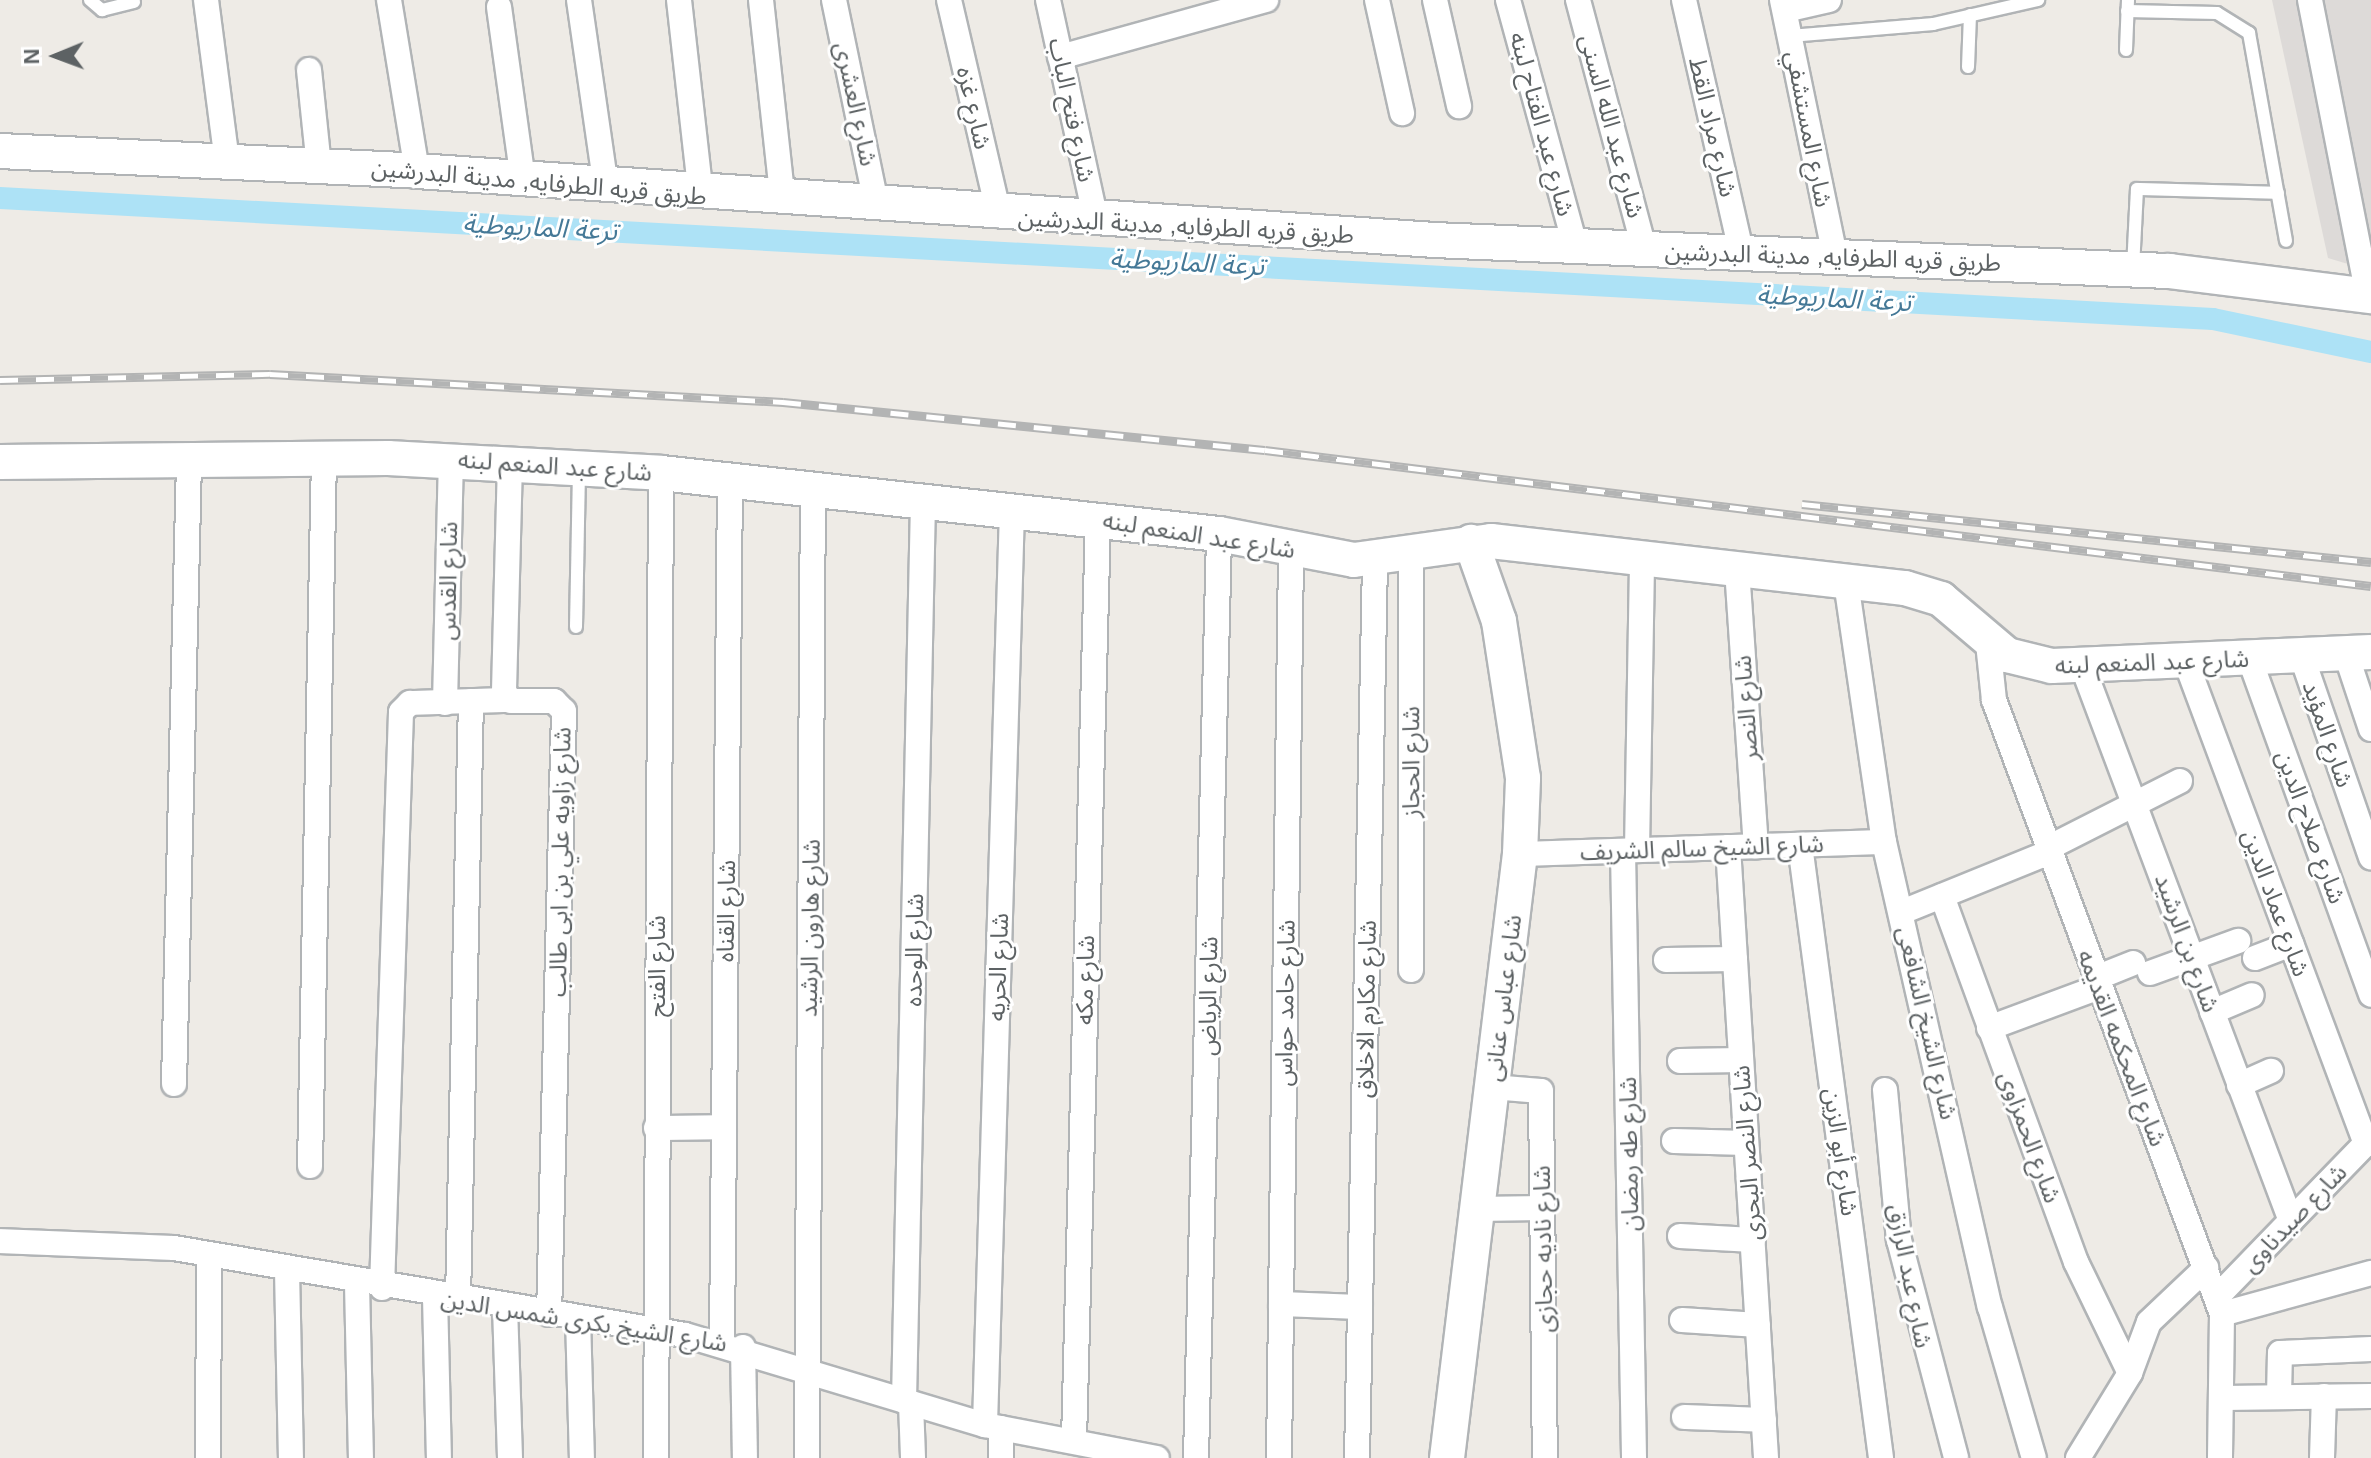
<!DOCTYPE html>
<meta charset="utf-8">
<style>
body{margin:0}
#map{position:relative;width:2371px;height:1458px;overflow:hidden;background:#eeebe6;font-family:Helvetica,"Noto Sans Arabic",sans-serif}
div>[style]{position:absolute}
.industrial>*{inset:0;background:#dddad8}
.canal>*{height:22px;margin:-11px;padding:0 11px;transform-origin:11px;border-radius:11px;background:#ade2f6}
.roads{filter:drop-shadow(2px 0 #b1b4b6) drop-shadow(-2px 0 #b1b4b6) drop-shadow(0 2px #b1b4b6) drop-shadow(0 -2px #b1b4b6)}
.lane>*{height:12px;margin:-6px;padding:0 6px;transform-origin:6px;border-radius:6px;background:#fff}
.street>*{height:24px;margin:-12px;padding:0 12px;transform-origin:12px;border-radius:12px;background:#fff}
.secondary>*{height:34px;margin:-17px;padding:0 17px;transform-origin:17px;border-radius:17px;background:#fff}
.rail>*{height:9px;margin-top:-4.5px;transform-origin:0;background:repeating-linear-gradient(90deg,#fff 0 18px,#b3b4b4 0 36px);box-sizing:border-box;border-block:2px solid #b3b4b4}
span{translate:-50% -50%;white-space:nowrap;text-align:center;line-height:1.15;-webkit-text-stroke:6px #fff;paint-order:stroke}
.street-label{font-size:24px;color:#5d6264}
.water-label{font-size:26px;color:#457997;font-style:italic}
.north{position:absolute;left:16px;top:16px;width:80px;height:80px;-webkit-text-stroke:6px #fff;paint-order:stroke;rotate:269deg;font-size:22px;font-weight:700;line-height:32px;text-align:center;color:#5d6264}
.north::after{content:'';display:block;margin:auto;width:28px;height:36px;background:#5d6264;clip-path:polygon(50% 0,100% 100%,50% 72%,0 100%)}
</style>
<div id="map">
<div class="industrial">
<div style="clip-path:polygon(2272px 0,2371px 0,2371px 271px,2328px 258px)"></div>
</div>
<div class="canal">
<div style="left:0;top:198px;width:2216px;rotate:3.13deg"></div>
<div style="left:2213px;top:319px;width:161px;rotate:11.8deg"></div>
</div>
<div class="roads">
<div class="lane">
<div style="left:90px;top:0;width:16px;rotate:40deg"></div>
<div style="left:102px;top:10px;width:33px;rotate:-14deg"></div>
<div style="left:2127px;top:11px;width:90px;rotate:1.3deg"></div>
<div style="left:2217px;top:13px;width:38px;rotate:32deg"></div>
<div style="left:2249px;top:33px;width:211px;rotate:79.9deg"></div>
<div style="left:1790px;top:36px;width:144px;rotate:-4.8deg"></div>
<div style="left:1933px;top:24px;width:108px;rotate:-12.9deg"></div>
<div style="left:2126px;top:50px;width:50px;rotate:-87.7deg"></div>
<div style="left:1968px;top:67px;width:52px;rotate:-87.8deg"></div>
<div style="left:2133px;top:268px;width:79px;rotate:-87.1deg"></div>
<div style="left:2137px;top:189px;width:141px;rotate:1.6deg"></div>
<div style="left:576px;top:627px;width:156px;rotate:-88.9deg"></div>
</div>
<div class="street">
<div style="left:206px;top:0;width:162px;rotate:82.6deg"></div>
<div style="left:389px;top:0;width:173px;rotate:80.7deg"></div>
<div style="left:579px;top:0;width:189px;rotate:81.8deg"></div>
<div style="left:679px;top:0;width:196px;rotate:83.6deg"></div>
<div style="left:761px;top:0;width:202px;rotate:83.8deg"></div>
<div style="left:834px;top:0;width:211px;rotate:78.3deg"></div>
<div style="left:949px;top:0;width:221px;rotate:76.9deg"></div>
<div style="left:1048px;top:0;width:226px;rotate:77.7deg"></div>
<div style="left:1377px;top:0;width:116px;rotate:77.5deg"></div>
<div style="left:1435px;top:0;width:109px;rotate:77.2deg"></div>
<div style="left:1508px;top:0;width:257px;rotate:74.7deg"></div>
<div style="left:1578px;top:0;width:260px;rotate:75.1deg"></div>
<div style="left:1684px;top:0;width:262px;rotate:77.2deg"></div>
<div style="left:1782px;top:0;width:262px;rotate:78.3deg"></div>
<div style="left:2310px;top:0;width:301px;rotate:78.9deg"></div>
<div style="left:499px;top:7px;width:176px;rotate:82.1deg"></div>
<div style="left:1785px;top:10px;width:45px;rotate:-12.8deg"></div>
<div style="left:1060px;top:57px;width:214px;rotate:-15.5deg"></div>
<div style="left:309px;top:70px;width:97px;rotate:84.1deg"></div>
<div style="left:510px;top:462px;width:230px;rotate:91.5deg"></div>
<div style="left:504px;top:692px;width:11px;rotate:52deg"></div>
<div style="left:511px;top:701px;width:43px"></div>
<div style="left:554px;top:701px;width:14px;rotate:45deg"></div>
<div style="left:564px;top:711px;width:603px;rotate:91.42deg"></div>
<div style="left:1411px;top:554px;width:416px;rotate:90deg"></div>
<div style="left:1737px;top:569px;width:278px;rotate:86.1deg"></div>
<div style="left:1846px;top:582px;width:263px;rotate:81.7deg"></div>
<div style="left:1884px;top:842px;width:477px;rotate:77.2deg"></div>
<div style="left:1990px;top:1307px;width:157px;rotate:73.8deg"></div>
<div style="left:1988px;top:643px;width:57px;rotate:84deg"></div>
<div style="left:1994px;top:700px;width:655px;rotate:69.63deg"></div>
<div style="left:2222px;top:1314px;width:144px;rotate:90.8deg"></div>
<div style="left:2346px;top:654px;width:79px;rotate:71.6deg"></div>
<div style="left:2302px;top:657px;width:212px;rotate:71deg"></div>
<div style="left:2250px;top:660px;width:356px;rotate:70.1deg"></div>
<div style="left:2186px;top:662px;width:515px;rotate:69.52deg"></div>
<div style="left:2082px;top:665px;width:594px;rotate:69.4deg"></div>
<div style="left:445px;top:703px;width:244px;rotate:-88.6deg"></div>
<div style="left:1800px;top:845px;width:618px;rotate:82.47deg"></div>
<div style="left:1728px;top:847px;width:612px;rotate:86.44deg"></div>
<div style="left:2048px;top:848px;width:148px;rotate:-26.9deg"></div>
<div style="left:1637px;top:850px;width:291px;rotate:-89deg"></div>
<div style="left:1623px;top:851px;width:607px;rotate:88.96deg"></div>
<div style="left:1520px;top:854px;width:364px;rotate:-1.9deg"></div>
<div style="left:1942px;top:896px;width:390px;rotate:69.9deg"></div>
<div style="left:2076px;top:1262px;width:123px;rotate:64.1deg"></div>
<div style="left:1902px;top:912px;width:160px;rotate:-22.1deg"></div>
<div style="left:2255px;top:958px;width:39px;rotate:-21deg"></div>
<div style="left:1666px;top:960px;width:69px;rotate:-0.8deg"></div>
<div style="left:2150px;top:973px;width:94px;rotate:-20deg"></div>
<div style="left:2096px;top:978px;width:40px;rotate:-22deg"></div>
<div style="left:2212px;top:1012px;width:43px;rotate:-23deg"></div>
<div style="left:1989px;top:1028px;width:117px;rotate:-20.4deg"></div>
<div style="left:1680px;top:1061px;width:61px;rotate:-0.9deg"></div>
<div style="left:174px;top:1084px;width:624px;rotate:-88.62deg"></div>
<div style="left:2239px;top:1085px;width:35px;rotate:-24deg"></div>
<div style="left:1492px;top:1087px;width:49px;rotate:4.7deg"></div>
<div style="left:1541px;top:1091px;width:367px;rotate:89.4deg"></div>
<div style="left:1885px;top:1090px;width:151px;rotate:84.7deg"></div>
<div style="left:1899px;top:1240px;width:225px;rotate:75.3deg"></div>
<div style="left:656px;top:1128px;width:68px;rotate:-0.8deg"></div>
<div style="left:1674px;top:1141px;width:72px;rotate:1.6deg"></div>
<div style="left:310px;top:1166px;width:708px;rotate:-88.87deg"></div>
<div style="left:1477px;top:1209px;width:65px;rotate:-0.9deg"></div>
<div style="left:1680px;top:1236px;width:73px;rotate:3.1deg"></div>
<div style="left:0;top:1241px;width:174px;rotate:2.3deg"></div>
<div style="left:174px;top:1248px;width:518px;rotate:9.66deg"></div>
<div style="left:685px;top:1335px;width:313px;rotate:16.7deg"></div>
<div style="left:985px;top:1425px;width:175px;rotate:10.9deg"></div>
<div style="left:287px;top:1270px;width:188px;rotate:88.8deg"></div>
<div style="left:357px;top:1284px;width:174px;rotate:88.7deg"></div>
<div style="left:382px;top:1288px;width:576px;rotate:-88.11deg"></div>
<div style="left:401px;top:712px;width:13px;rotate:-45deg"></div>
<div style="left:410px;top:703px;width:98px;rotate:-1.8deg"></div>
<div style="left:435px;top:1297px;width:161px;rotate:88.6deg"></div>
<div style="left:2217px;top:1297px;width:221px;rotate:-45.9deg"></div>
<div style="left:458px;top:1300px;width:599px;rotate:-88.76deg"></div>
<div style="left:1281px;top:1304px;width:79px;rotate:2.2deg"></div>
<div style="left:505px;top:1307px;width:151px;rotate:88.1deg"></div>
<div style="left:2222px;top:1314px;width:155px;rotate:-15.4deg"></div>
<div style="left:578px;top:1318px;width:140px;rotate:88.4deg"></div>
<div style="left:1682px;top:1320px;width:76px;rotate:3.8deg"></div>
<div style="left:722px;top:1342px;width:863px;rotate:-89.47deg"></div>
<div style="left:743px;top:1347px;width:111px;rotate:89deg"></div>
<div style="left:2279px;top:1396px;width:43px;rotate:-88.7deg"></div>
<div style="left:2280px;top:1353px;width:91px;rotate:-2.5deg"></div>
<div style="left:2224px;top:1398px;width:147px;rotate:-0.8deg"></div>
<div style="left:904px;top:1401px;width:901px;rotate:-88.79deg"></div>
<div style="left:911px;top:1403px;width:55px;rotate:87.9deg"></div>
<div style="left:1684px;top:1417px;width:80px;rotate:2.1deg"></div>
<div style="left:985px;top:1425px;width:915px;rotate:-88.31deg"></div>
<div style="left:1074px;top:1441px;width:922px;rotate:-88.51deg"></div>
<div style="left:208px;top:1458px;width:204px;rotate:-89.7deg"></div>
<div style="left:656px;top:1458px;width:985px;rotate:-89.71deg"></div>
<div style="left:807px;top:1458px;width:970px;rotate:-89.65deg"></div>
<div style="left:1001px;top:1458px;width:30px;rotate:-90deg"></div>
<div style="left:1196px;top:1458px;width:924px;rotate:-88.57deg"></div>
<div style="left:1279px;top:1458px;width:910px;rotate:-89.24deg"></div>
<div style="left:1357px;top:1458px;width:898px;rotate:-88.85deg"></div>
<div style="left:2078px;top:1458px;width:100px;rotate:-58.5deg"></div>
<div style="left:2130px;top:1373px;width:54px;rotate:-69.6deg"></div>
<div style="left:2149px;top:1322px;width:79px;rotate:-43.5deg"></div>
<div style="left:2322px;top:1458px;width:62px;rotate:-88.2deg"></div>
</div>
<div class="secondary">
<div style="left:0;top:151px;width:417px;rotate:2.7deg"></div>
<div style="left:417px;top:171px;width:1019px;rotate:3.88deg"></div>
<div style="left:1434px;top:240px;width:736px;rotate:2.42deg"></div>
<div style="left:2169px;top:271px;width:204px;rotate:7.1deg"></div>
<div style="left:0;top:462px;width:388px;rotate:-0.6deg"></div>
<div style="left:388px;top:458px;width:273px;rotate:3.1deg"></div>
<div style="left:661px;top:473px;width:561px;rotate:6.24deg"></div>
<div style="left:1219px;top:534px;width:137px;rotate:10.9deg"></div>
<div style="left:1354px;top:560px;width:138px;rotate:-7.9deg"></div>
<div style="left:1491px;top:541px;width:417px;rotate:6.5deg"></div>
<div style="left:1905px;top:588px;width:38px;rotate:17deg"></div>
<div style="left:1941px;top:599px;width:87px;rotate:40.3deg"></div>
<div style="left:2007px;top:655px;width:46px;rotate:13.7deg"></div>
<div style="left:2052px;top:666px;width:319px;rotate:-2.5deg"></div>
<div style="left:1447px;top:1458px;width:608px;rotate:-83.11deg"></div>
<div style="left:1520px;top:854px;width:76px;rotate:-87.7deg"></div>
<div style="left:1523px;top:778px;width:159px;rotate:-98.7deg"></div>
<div style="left:1499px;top:621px;width:84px;rotate:-109.5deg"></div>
</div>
</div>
<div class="rail">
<div style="left:0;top:380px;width:270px;rotate:-1.3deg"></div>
<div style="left:270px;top:374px;width:514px;rotate:3.12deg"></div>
<div style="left:783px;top:402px;width:484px;rotate:5.7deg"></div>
<div style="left:1265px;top:450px;width:1114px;rotate:7.01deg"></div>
<div style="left:1802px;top:504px;width:572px;rotate:5.82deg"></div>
</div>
<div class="street-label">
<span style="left:856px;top:104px;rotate:78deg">شارع العشرى</span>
<span style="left:974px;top:108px;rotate:77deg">شارع غزه</span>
<span style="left:1072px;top:110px;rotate:78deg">شارع فتح الباب</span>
<span style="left:1542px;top:124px;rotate:75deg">شارع عبد الفتاح لبنه</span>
<span style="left:1612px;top:126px;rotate:75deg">شارع عبد الله السنى</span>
<span style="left:1713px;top:127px;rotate:77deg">شارع مراد القط</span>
<span style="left:1809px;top:129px;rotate:79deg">شارع المستشفي</span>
<span style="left:539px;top:182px;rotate:5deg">طريق قريه الطرفايه, مدينة البدرشين</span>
<span style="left:1186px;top:226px;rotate:3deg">طريق قريه الطرفايه, مدينة البدرشين</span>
<span style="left:1833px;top:257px;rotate:2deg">طريق قريه الطرفايه, مدينة البدرشين</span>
<span style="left:555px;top:466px;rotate:4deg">شارع عبد المنعم لبنه</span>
<span style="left:1199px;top:535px;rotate:9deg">شارع عبد المنعم لبنه</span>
<span style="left:448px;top:581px;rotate:-89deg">شارع القدس</span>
<span style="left:2152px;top:662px;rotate:-2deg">شارع عبد المنعم لبنه</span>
<span style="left:1746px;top:708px;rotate:-94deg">شارع النصر</span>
<span style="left:2328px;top:734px;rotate:71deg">شارع المؤيد</span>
<span style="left:1411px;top:762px;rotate:-90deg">شارع الحجاز</span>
<span style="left:2311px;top:827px;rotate:70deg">شارع صلاح الدين</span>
<span style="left:1702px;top:848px;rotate:-2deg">شارع الشيخ سالم الشريف</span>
<span style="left:560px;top:862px;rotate:-89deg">شارع زاويه علي بن ابى طالب</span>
<span style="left:2276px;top:903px;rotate:70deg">شارع عماد الدين</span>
<span style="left:726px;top:911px;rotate:-89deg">شارع القناه</span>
<span style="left:810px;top:928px;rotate:-89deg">شارع هارون الرشيد</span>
<span style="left:2187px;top:943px;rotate:70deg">شارع بن الرشيد</span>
<span style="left:914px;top:950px;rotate:-89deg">شارع الوحده</span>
<span style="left:657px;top:966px;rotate:-90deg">شارع الفتح</span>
<span style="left:998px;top:967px;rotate:-88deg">شارع الحريه</span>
<span style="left:1085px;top:980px;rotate:-89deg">شارع مكه</span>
<span style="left:1208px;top:996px;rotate:-89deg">شارع الرياض</span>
<span style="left:1503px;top:998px;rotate:-83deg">شارع عباس عنانى</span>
<span style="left:1285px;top:1003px;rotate:-89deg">شارع حامد حواس</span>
<span style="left:1366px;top:1009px;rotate:-89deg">شارع مكارم الاخلاق</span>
<span style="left:1927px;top:1023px;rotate:77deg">شارع الشيخ الشافعى</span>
<span style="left:2122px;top:1048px;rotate:69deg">شارع المحكمه القديمه</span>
<span style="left:2030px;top:1137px;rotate:70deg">شارع الحمزاوى</span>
<span style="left:1841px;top:1152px;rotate:82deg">شارع أبو الزين</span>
<span style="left:1747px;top:1153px;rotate:-94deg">شارع النصر البحرى</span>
<span style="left:1629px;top:1154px;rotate:-91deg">شارع طه رمضان</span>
<span style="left:2294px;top:1218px;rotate:-46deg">شارع صيدناوى</span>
<span style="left:1543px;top:1249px;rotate:-91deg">شارع ناديه حجازى</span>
<span style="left:1910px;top:1276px;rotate:79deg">شارع عبد الرازق</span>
<span style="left:584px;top:1321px;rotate:9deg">شارع الشيخ بكرى شمس الدين</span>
</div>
<div class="water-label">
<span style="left:540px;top:228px;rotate:3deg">ترعة الماريوطية</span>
<span style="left:1187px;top:263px;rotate:3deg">ترعة الماريوطية</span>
<span style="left:1834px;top:299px;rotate:3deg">ترعة الماريوطية</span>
</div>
<div class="north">N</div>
</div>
